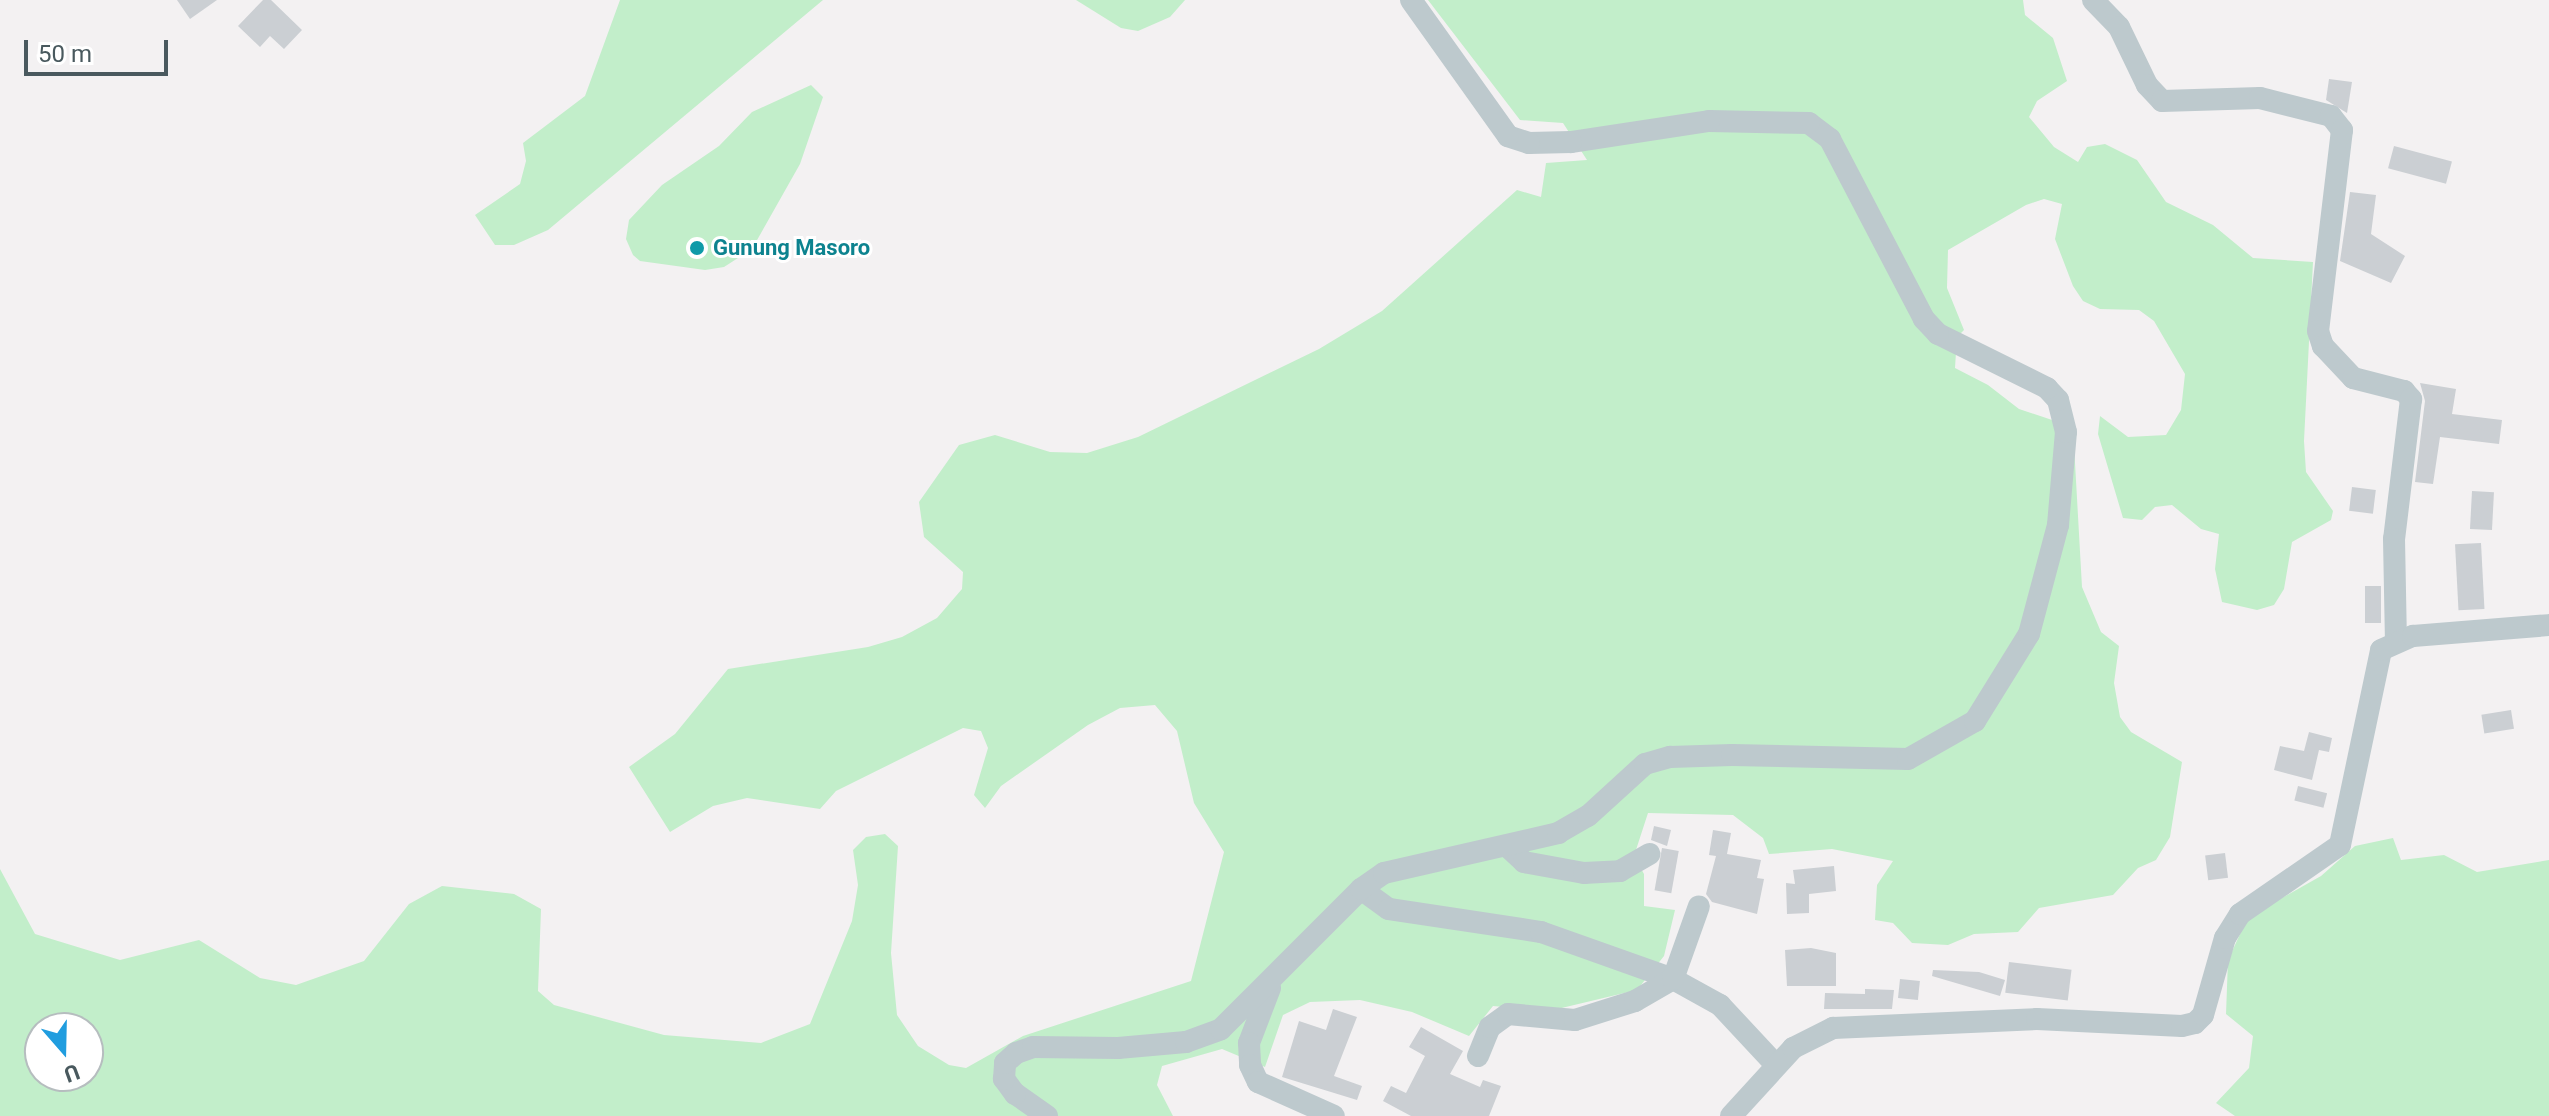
<!DOCTYPE html>
<style>
body{margin:0}
#map{position:relative;width:2549px;height:1116px;overflow:hidden;background:#f3f1f2;font-family:Roboto,sans-serif}
div>[style]{position:absolute}
.green>*{inset:0;background:#c2eeca}
.building>*{inset:0;background:#cbcfd3;transform-origin:0 0}
.minor>*{height:22px;margin:-11px;padding:0 11px;transform-origin:11px;border-radius:11px;background:#bdc9cd}
.dots>*{width:22px;height:22px;translate:-50% -50%;box-sizing:border-box;border:4px solid #fff;border-radius:50%}
span{translate:-50% -50%;white-space:nowrap;text-align:center;line-height:1.15;-webkit-text-stroke:6px #fff;paint-order:stroke}
.culture-label{font-size:22px;color:#0d838f;font-weight:700}
.left{translate:0 -50%;text-align:left}
.north{position:absolute;left:24px;top:1012px;width:80px;height:80px;box-sizing:border-box;background:#fff;border:2px solid #b6bdbf;border-radius:50%;rotate:160deg;font-size:22px;font-weight:700;line-height:32px;text-align:center;color:#49595e}
.north::after{content:'';display:block;margin:auto;width:28px;height:36px;background:#209ddf;clip-path:polygon(50% 0,100% 100%,50% 72%,0 100%)}
.scale{position:absolute;left:24px;top:40px;width:144px;height:36px;box-sizing:border-box;border:4px solid #49595e;border-top:0;padding-left:10px;font-size:24px;line-height:28px;white-space:nowrap;color:#49595e;-webkit-text-stroke:6px #fff;paint-order:stroke}
</style>
<div id="map">
<div class="green">
<div style="clip-path:polygon(620px 0,823px 0,548px 230px,514px 245px,495px 245px,475px 215px,520px 184px,526px 161px,523px 143px,585px 96px)"></div>
<div style="clip-path:polygon(1076px 0,1185px 0,1170px 17px,1138px 31px,1121px 28px)"></div>
<div style="clip-path:polygon(evenodd,1428px 0,2023px 0,2025px 15px,2053px 38px,2067px 81px,2037px 101px,2029px 117px,2054px 147px,2078px 162px,2087px 147px,2105px 144px,2137px 160px,2166px 202px,2213px 225px,2253px 258px,2313px 262px,2304px 441px,2306px 472px,2333px 511px,2331px 520px,2292px 542px,2284px 589px,2274px 605px,2257px 610px,2222px 602px,2215px 569px,2219px 534px,2201px 529px,2172px 505px,2155px 507px,2142px 520px,2123px 518px,2098px 434px,2100px 416px,2128px 437px,2166px 435px,2181px 410px,2185px 374px,2154px 321px,2139px 310px,2100px 309px,2083px 301px,2073px 286px,2055px 239px,2062px 204px,2044px 199px,2026px 205px,1948px 250px,1947px 288px,1964px 330px,1957px 337px,1955px 368px,1988px 385px,2019px 409px,2073px 427px,2082px 587px,2101px 632px,2119px 646px,2114px 683px,2120px 717px,2131px 732px,2182px 762px,2170px 837px,2156px 860px,2138px 868px,2113px 895px,2039px 908px,2018px 932px,1974px 934px,1948px 945px,1912px 943px,1893px 923px,1875px 920px,1877px 885px,1893px 861px,1832px 849px,1769px 854px,1763px 838px,1733px 815px,1648px 813px,1634px 856px,1644px 874px,1644px 906px,1675px 910px,1664px 956px,1637px 990px,1549px 1011px,1493px 1006px,1469px 1036px,1412px 1012px,1360px 1000px,1310px 1002px,1283px 1015px,1265px 1067px,1222px 1049px,1162px 1066px,1157px 1085px,1173px 1116px,0 1116px,0 869px,35px 934px,120px 960px,199px 940px,260px 978px,296px 985px,364px 961px,409px 904px,442px 886px,514px 894px,541px 909px,538px 991px,554px 1005px,664px 1035px,761px 1043px,810px 1024px,852px 921px,858px 885px,853px 850px,866px 837px,885px 834px,898px 846px,891px 953px,897px 1015px,918px 1046px,949px 1065px,966px 1068px,1023px 1036px,1191px 981px,1224px 852px,1194px 803px,1177px 731px,1155px 705px,1120px 708px,1088px 725px,1001px 786px,985px 808px,974px 795px,988px 748px,981px 731px,963px 728px,836px 791px,820px 809px,747px 798px,713px 806px,670px 832px,629px 767px,675px 734px,728px 669px,868px 647px,902px 637px,937px 618px,962px 589px,963px 572px,924px 537px,919px 502px,959px 445px,995px 435px,1050px 452px,1087px 453px,1138px 437px,1319px 349px,1382px 311px,1517px 190px,1541px 197px,1546px 163px,1587px 160px,1563px 123px,1520px 120px,1428px 0,40px 1028px,88px 1028px,88px 1076px,40px 1076px,40px 1028px)"></div>
<div style="clip-path:polygon(811px 85px,823px 97px,800px 164px,752px 249px,724px 267px,705px 270px,640px 261px,633px 255px,626px 239px,629px 220px,662px 185px,719px 146px,752px 112px)"></div>
<div style="clip-path:polygon(2393px 838px,2401px 860px,2444px 855px,2477px 872px,2549px 860px,2549px 1116px,2235px 1116px,2216px 1103px,2249px 1068px,2253px 1036px,2226px 1014px,2228px 960px,2248px 917px,2321px 876px,2355px 846px)"></div>
</div>
<div class="building">
<div style="clip-path:polygon(177px 0,217px 0,190px 19px)"></div>
<div style="clip-path:polygon(263px 0,271px 0,302px 30px,284px 49px,270px 36px,260px 47px,238px 26px)"></div>
<div style="clip-path:polygon(2329px 79px,2352px 82px,2347px 113px,2326px 100px)"></div>
<div style="left:2394px;top:146px;width:60px;height:23px;rotate:15deg"></div>
<div style="clip-path:polygon(2350px 192px,2376px 195px,2371px 234px,2405px 256px,2391px 283px,2340px 261px)"></div>
<div style="clip-path:polygon(2420px 383px,2456px 389px,2452px 414px,2502px 420px,2499px 444px,2440px 437px,2433px 484px,2415px 482px,2425px 401px)"></div>
<div style="left:2352px;top:487px;width:24px;height:24px;rotate:7deg"></div>
<div style="left:2472px;top:491px;width:22px;height:38px;rotate:3deg"></div>
<div style="left:2481px;top:543px;width:66px;height:26px;rotate:87deg"></div>
<div style="left:2365px;top:586px;width:16px;height:37px"></div>
<div style="left:2511px;top:710px;width:19px;height:30px;rotate:81deg"></div>
<div style="clip-path:polygon(2309px 732px,2332px 738px,2329px 752px,2319px 750px,2312px 780px,2274px 770px,2280px 746px,2304px 751px)"></div>
<div style="left:2298px;top:786px;width:30px;height:15px;rotate:14deg"></div>
<div style="clip-path:polygon(1654px 826px,1671px 830px,1667px 846px,1651px 840px)"></div>
<div style="clip-path:polygon(1713px 830px,1731px 833px,1727px 854px,1761px 860px,1757px 878px,1764px 879px,1757px 914px,1712px 902px,1706px 894px,1716px 856px,1709px 855px)"></div>
<div style="left:1662px;top:848px;width:17px;height:43px;rotate:10deg"></div>
<div style="left:2225px;top:853px;width:25px;height:20px;rotate:83deg"></div>
<div style="clip-path:polygon(1834px 866px,1836px 891px,1809px 894px,1809px 913px,1787px 914px,1786px 883px,1795px 884px,1793px 870px)"></div>
<div style="clip-path:polygon(1811px 948px,1836px 953px,1836px 986px,1787px 986px,1785px 950px)"></div>
<div style="left:2009px;top:962px;width:63px;height:31px;rotate:7deg"></div>
<div style="clip-path:polygon(1933px 970px,1979px 972px,2005px 980px,2000px 996px,1932px 976px)"></div>
<div style="left:1900px;top:979px;width:20px;height:19px;rotate:6deg"></div>
<div style="clip-path:polygon(1865px 989px,1894px 990px,1892px 1009px,1824px 1009px,1825px 993px,1865px 994px)"></div>
<div style="clip-path:polygon(1333px 1009px,1357px 1017px,1334px 1076px,1362px 1086px,1357px 1100px,1282px 1077px,1299px 1021px,1326px 1030px)"></div>
<div style="clip-path:polygon(1421px 1027px,1463px 1051px,1450px 1074px,1480px 1087px,1483px 1080px,1501px 1086px,1489px 1116px,1411px 1116px,1383px 1101px,1391px 1086px,1406px 1093px,1425px 1056px,1409px 1047px)"></div>
</div>
<div class="minor">
<div style="left:2093px;top:0;width:37px;rotate:46deg"></div>
<div style="left:2119px;top:27px;width:64px;rotate:64.2deg"></div>
<div style="left:2147px;top:85px;width:22px;rotate:47deg"></div>
<div style="left:2162px;top:101px;width:98px;rotate:-1.8deg"></div>
<div style="left:2260px;top:98px;width:73px;rotate:14.2deg"></div>
<div style="left:2331px;top:116px;width:18px;rotate:52deg"></div>
<div style="left:2342px;top:130px;width:202px;rotate:96.8deg"></div>
<div style="left:2318px;top:331px;width:16px;rotate:72deg"></div>
<div style="left:2323px;top:346px;width:44px;rotate:46.8deg"></div>
<div style="left:2353px;top:378px;width:53px;rotate:14.3deg"></div>
<div style="left:2404px;top:391px;width:11px;rotate:49deg"></div>
<div style="left:2411px;top:399px;width:141px;rotate:96.9deg"></div>
<div style="left:2394px;top:539px;width:102px;rotate:88.9deg"></div>
<div style="left:1509px;top:848px;width:21px;rotate:43deg"></div>
<div style="left:1524px;top:862px;width:61px;rotate:10.4deg"></div>
<div style="left:1584px;top:873px;width:36px;rotate:-3deg"></div>
<div style="left:1620px;top:871px;width:34px;rotate:-30deg"></div>
<div style="left:1361px;top:889px;width:34px;rotate:36deg"></div>
<div style="left:1389px;top:909px;width:154px;rotate:8.6deg"></div>
<div style="left:1541px;top:932px;width:140px;rotate:19.6deg"></div>
<div style="left:1673px;top:979px;width:54px;rotate:29deg"></div>
<div style="left:1720px;top:1005px;width:81px;rotate:47deg"></div>
<div style="left:1270px;top:988px;width:59px;rotate:110.9deg"></div>
<div style="left:1249px;top:1043px;width:22px;rotate:87deg"></div>
<div style="left:1250px;top:1065px;width:19px;rotate:65deg"></div>
<div style="left:1258px;top:1082px;width:83px;rotate:24.1deg"></div>
<div style="left:1478px;top:1056px;width:31px;rotate:-68deg"></div>
<div style="left:1490px;top:1027px;width:22px;rotate:-36deg"></div>
<div style="left:1508px;top:1014px;width:67px;rotate:5.1deg"></div>
<div style="left:1575px;top:1020px;width:63px;rotate:-17.6deg"></div>
<div style="left:1635px;top:1001px;width:44px;rotate:-30.1deg"></div>
<div style="left:1673px;top:979px;width:77px;rotate:-70.4deg"></div>
<div style="left:1047px;top:1116px;width:39px;rotate:-145deg"></div>
<div style="left:1015px;top:1094px;width:19px;rotate:-126deg"></div>
<div style="left:1004px;top:1079px;width:16px;rotate:-86deg"></div>
<div style="left:1005px;top:1063px;width:15px;rotate:-42deg"></div>
<div style="left:1016px;top:1053px;width:18px;rotate:-19deg"></div>
<div style="left:1033px;top:1047px;width:85px;rotate:0.7deg"></div>
<div style="left:1118px;top:1048px;width:68px;rotate:-5deg"></div>
<div style="left:1186px;top:1042px;width:37px;rotate:-20deg"></div>
<div style="left:1221px;top:1029px;width:198px;rotate:-45deg"></div>
<div style="left:1361px;top:889px;width:28px;rotate:-35deg"></div>
<div style="left:1384px;top:873px;width:179px;rotate:-12.9deg"></div>
<div style="left:1558px;top:833px;width:34px;rotate:-30deg"></div>
<div style="left:1588px;top:816px;width:77px;rotate:-42.4deg"></div>
<div style="left:1645px;top:764px;width:26px;rotate:-16deg"></div>
<div style="left:1670px;top:757px;width:62px;rotate:-1.8deg"></div>
<div style="left:1732px;top:755px;width:176px;rotate:1.3deg"></div>
<div style="left:1908px;top:759px;width:77px;rotate:-29.6deg"></div>
<div style="left:1975px;top:721px;width:102px;rotate:-58.2deg"></div>
<div style="left:2029px;top:634px;width:113px;rotate:-75.1deg"></div>
<div style="left:2058px;top:525px;width:93px;rotate:-85.1deg"></div>
<div style="left:2066px;top:432px;width:33px;rotate:-104deg"></div>
<div style="left:2058px;top:400px;width:16px;rotate:-133deg"></div>
<div style="left:2047px;top:388px;width:122px;rotate:-153.6deg"></div>
<div style="left:1938px;top:334px;width:21px;rotate:-133deg"></div>
<div style="left:1924px;top:319px;width:203px;rotate:-117.6deg"></div>
<div style="left:1830px;top:139px;width:26px;rotate:-143deg"></div>
<div style="left:1809px;top:123px;width:100px;rotate:-178.9deg"></div>
<div style="left:1709px;top:121px;width:140px;rotate:171.3deg"></div>
<div style="left:1571px;top:142px;width:42px;rotate:178.6deg"></div>
<div style="left:1529px;top:143px;width:22px;rotate:-162deg"></div>
<div style="left:1508px;top:136px;width:167px;rotate:-125.5deg"></div>
<div style="left:1731px;top:1116px;width:92px;rotate:-47.6deg"></div>
<div style="left:1793px;top:1048px;width:45px;rotate:-26.6deg"></div>
<div style="left:1833px;top:1028px;width:204px;rotate:-2.5deg"></div>
<div style="left:2037px;top:1019px;width:145px;rotate:2.8deg"></div>
<div style="left:2182px;top:1026px;width:13px;rotate:-13deg"></div>
<div style="left:2195px;top:1023px;width:11px;rotate:-45deg"></div>
<div style="left:2203px;top:1015px;width:80px;rotate:-74.1deg"></div>
<div style="left:2225px;top:938px;width:28px;rotate:-58deg"></div>
<div style="left:2240px;top:914px;width:121px;rotate:-34.6deg"></div>
<div style="left:2340px;top:845px;width:199px;rotate:-78.1deg"></div>
<div style="left:2381px;top:650px;width:35px;rotate:-24deg"></div>
<div style="left:2413px;top:636px;width:136px;rotate:-4.6deg"></div>
</div>
<div class="dots">
<div style="left:697px;top:248px;background:#0f9aa8"></div>
</div>
<div class="culture-label">
<span class="left" style="left:713px;top:248px">Gunung Masoro</span>
</div>
<div class="north">U</div>
<div class="scale">50 m</div>
</div>
